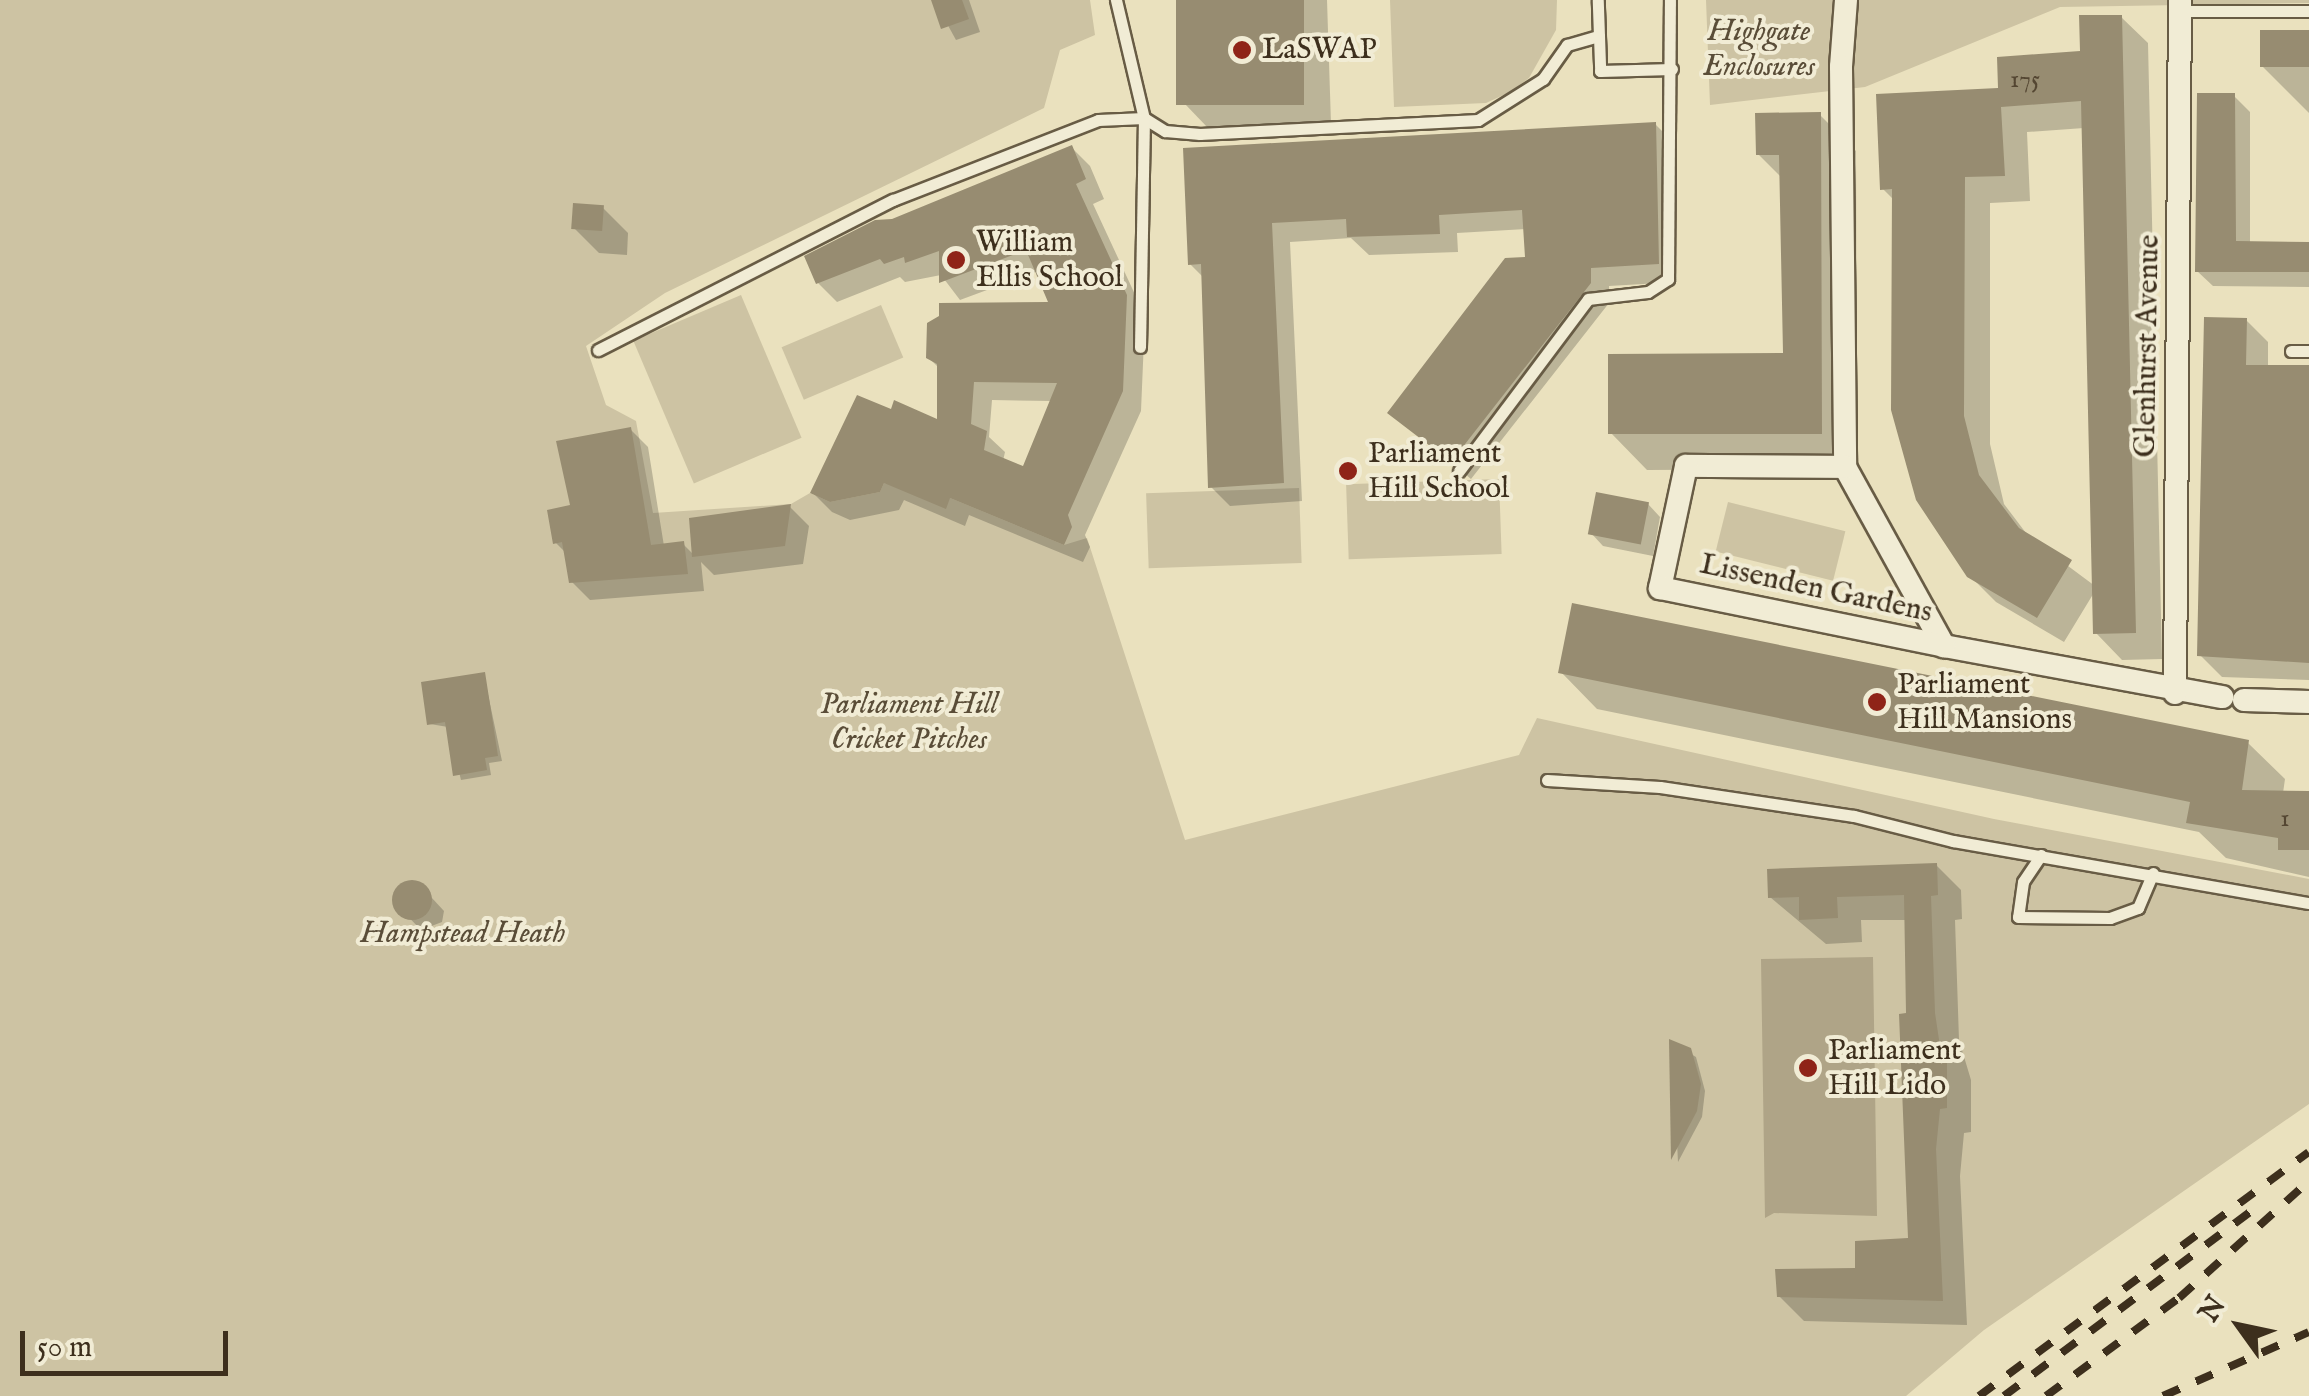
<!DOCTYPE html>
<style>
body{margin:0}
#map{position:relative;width:2309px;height:1396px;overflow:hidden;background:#eae1be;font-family:"IM FELL English",serif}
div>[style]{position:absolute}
.green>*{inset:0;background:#cdc3a3;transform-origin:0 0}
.water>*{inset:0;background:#afa487}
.shadow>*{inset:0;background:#0003}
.building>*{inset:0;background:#978c71;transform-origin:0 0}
.round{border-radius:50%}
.roads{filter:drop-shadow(2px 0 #685c45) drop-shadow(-2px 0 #685c45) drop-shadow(0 2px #685c45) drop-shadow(0 -2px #685c45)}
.lane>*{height:11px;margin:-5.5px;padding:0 5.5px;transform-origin:5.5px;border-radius:5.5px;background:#f1ecd5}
.street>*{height:22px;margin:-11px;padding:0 11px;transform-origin:11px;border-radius:11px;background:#f1ecd5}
.rail>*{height:8px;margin-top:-4px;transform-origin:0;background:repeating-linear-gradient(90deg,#3d2f1d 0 18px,transparent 0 36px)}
.dots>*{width:28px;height:28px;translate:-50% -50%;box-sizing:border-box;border:5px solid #f1ecd5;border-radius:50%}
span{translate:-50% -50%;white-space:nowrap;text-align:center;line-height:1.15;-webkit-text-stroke:8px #f1ecd5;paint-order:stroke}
.number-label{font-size:25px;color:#544632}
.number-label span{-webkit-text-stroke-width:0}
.park-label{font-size:30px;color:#5a4d38;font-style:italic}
.poi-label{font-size:30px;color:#3d2f1d}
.left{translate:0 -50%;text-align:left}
.street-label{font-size:30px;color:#3d2f1d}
.north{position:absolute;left:2189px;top:1276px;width:100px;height:100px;-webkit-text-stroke:8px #f1ecd5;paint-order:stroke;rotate:303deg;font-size:28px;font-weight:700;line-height:40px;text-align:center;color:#3d2f1d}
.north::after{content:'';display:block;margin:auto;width:35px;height:45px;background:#3d2f1d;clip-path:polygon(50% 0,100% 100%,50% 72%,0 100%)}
.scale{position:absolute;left:20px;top:1331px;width:208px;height:45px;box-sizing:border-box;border:5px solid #3d2f1d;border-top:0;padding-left:12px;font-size:30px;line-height:35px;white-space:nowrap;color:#3d2f1d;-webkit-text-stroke:8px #f1ecd5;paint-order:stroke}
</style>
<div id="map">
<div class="green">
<div style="clip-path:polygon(0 0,1090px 0,1095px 35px,1060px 50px,1044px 108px,665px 293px,586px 346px,606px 405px,636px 421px,653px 513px,791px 504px,810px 493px,830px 502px,880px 492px,884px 483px,950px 498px,1064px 545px,1087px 538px,1185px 840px,1519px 755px,1537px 718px,1994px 819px,2309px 879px,2309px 1104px,1984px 1330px,1906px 1396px,0 1396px)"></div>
<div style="clip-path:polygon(1390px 0,1557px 0,1556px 30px,1529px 78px,1510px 92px,1486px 103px,1394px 107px)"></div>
<div style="clip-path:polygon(1706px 0,2309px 0,2309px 3px,2060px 7px,1865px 87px,1710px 105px)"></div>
<div style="left:741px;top:295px;width:155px;height:117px;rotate:67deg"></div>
<div style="left:881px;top:305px;width:57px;height:108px;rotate:67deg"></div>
<div style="left:1499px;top:479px;width:75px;height:153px;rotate:88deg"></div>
<div style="left:1299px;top:488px;width:75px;height:153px;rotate:88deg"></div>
<div style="left:1728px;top:502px;width:121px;height:51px;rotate:14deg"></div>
</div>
<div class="water">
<div style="clip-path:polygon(1873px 957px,1877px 1216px,1774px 1213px,1765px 1218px,1761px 959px)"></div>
</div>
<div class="shadow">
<div style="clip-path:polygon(934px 0,969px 0,980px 32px,956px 40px)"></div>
<div style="clip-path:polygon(1178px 0,1327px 0,1331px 124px,1209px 129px,1184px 103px)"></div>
<div style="clip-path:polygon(evenodd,2121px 17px,2148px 43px,2162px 659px,2122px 660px,2096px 633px,2095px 591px,2064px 642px,1996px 602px,1969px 575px,1895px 201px,1883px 189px,2001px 90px,2082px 53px,2121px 17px,2084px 128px,2095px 586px,2029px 537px,2004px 504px,1990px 444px,1990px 203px,2030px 201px,2027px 132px,2084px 128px)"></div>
<div style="clip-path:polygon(2309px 33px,2309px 113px,2263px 67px)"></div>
<div style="clip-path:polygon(2234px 96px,2250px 112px,2250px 244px,2309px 245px,2309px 287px,2213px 286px,2197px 271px)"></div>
<div style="clip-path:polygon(1820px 115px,1856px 151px,1857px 469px,1647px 470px,1611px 433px,1786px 356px,1782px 178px,1758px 154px)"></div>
<div style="clip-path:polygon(1655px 124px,1674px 143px,1677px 282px,1609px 286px,1609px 303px,1471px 479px,1391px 412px,1528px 259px,1526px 229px,1457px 233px,1458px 252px,1369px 255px,1351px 238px,1290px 242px,1302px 501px,1230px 506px,1211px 487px,1204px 278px,1190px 264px,1186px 150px)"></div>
<div style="clip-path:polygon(evenodd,1072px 148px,1090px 166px,1104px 199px,1093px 204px,1145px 316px,1141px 411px,1085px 535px,1090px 547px,1083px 562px,969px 515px,965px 526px,904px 500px,899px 510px,850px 520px,832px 512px,813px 493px,892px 412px,939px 423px,939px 368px,928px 357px,1052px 305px,1038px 271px,960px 300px,941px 275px,905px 282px,900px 277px,837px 302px,818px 283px,807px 257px,1072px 148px,992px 400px,1053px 401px,1024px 469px,1003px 461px,1005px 452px,989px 437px,992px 400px)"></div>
<div style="clip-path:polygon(603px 208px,628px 233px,627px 255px,599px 253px,574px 228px)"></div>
<div style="clip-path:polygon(2246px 320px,2268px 342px,2268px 368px,2309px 368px,2309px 680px,2222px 677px,2200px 655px)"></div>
<div style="clip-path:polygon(630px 429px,648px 447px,664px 546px,683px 544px,695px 556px,790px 507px,809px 526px,803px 564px,714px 575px,701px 562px,704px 591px,590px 600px,572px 582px,567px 554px,555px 542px,573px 507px)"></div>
<div style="clip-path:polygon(1648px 504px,1660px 517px,1653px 556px,1603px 546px,1591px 533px)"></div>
<div style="clip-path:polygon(1561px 672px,2248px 743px,2285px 779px,2283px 793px,2309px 793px,2309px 877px,2226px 858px,2199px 832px,1597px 709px)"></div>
<div style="clip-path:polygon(484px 675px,502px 761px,489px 763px,491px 775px,461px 780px,448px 727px,430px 724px)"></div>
<div style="clip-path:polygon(1936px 865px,1961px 890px,1962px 919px,1955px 920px,1959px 1040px,1971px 1080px,1971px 1132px,1964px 1133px,1960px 1176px,1967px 1325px,1804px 1321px,1779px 1296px,1857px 1271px,1910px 1241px,1907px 920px,1861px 920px,1862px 942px,1826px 944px,1770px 897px)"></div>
<div style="clip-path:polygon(419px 884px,444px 911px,442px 922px,421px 930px,396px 904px,403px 885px)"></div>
<div style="clip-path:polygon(1672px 1043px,1696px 1057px,1705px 1091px,1702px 1117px,1678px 1162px)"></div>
</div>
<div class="building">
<div style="clip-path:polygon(931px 0,962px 0,969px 19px,941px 29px)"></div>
<div style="left:1176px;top:0;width:128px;height:105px"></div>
<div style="clip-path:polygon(2079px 15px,2122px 15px,2136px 633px,2093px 634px,2081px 101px,2001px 107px,2005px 176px,1965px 177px,1964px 416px,1979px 475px,2019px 528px,2072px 560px,2037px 618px,1967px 577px,1916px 500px,1891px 410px,1892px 189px,1880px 190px,1876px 94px,1998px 88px,1997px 57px,2080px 51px)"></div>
<div style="left:2309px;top:30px;width:37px;height:49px;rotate:90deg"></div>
<div style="clip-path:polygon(2197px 93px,2235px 93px,2236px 241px,2309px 242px,2309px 272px,2195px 272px)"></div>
<div style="clip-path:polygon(1821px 112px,1822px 434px,1608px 434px,1608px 354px,1783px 353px,1779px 155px,1756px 155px,1755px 113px)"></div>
<div style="clip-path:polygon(1656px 122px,1659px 264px,1591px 268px,1591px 283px,1451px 462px,1387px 413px,1505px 258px,1525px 257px,1522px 210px,1439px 215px,1440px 234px,1347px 237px,1346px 219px,1272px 223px,1284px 483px,1208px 488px,1201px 264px,1188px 265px,1183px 148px)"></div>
<div style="clip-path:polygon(evenodd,1072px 145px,1086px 179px,1076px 184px,1127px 295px,1123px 391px,1068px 515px,1072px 527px,1064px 545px,950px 498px,946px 509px,884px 483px,880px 492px,830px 502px,810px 493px,857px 395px,891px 409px,894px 400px,937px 419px,937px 364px,926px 358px,927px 323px,939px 316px,939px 303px,1048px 302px,1026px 250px,939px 283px,939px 251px,905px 263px,904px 257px,884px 264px,880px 259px,816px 284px,804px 256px,875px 220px,892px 219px,1072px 145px,974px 382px,1057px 383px,1023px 466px,984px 450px,987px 431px,971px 424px,974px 382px)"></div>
<div style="left:573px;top:203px;width:31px;height:26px;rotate:4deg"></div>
<div style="clip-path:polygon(2204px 317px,2247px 318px,2246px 365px,2309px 365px,2309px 663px,2197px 656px)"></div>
<div style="clip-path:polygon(631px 427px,651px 545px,684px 541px,688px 574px,569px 583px,562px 542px,553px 544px,547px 510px,570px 505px,556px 441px)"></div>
<div style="left:1596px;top:492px;width:54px;height:43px;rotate:11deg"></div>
<div style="clip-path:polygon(791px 504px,785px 546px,692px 557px,689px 518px)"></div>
<div style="clip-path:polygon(1572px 603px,2249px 740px,2242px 790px,2309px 791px,2309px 850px,2278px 850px,2278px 838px,2186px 823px,2190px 802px,1558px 673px)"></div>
<div style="clip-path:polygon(485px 672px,498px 756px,485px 758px,487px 770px,453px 776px,445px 722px,427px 725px,421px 682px)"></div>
<div style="clip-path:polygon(1937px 863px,1938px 895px,1931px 896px,1935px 1013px,1941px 1053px,1947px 1052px,1947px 1108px,1940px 1109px,1936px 1149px,1943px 1301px,1777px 1297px,1775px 1269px,1855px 1268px,1855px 1241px,1908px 1238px,1899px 1014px,1906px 1013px,1904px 895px,1837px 897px,1838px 918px,1799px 920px,1799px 897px,1768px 898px,1767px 869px)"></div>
<div class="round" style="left:392px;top:880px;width:40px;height:40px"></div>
<div style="clip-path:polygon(1669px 1039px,1691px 1048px,1701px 1084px,1697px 1111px,1671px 1160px)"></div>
</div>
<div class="roads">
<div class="lane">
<div style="left:1116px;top:0;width:121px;rotate:76.7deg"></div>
<div style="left:1144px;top:118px;width:25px;rotate:32deg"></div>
<div style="left:1165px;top:131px;width:35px;rotate:5deg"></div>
<div style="left:1200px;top:134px;width:278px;rotate:-2.9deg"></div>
<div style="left:1478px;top:120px;width:77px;rotate:-32.2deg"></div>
<div style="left:1543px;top:79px;width:42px;rotate:-54.8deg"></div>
<div style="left:1567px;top:45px;width:33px;rotate:-16deg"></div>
<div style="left:1599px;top:36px;width:36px;rotate:-92deg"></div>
<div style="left:2181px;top:11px;width:128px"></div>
<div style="left:1599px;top:36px;width:35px;rotate:88deg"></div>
<div style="left:1600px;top:71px;width:72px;rotate:-1.6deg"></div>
<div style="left:598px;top:350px;width:331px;rotate:-27deg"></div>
<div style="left:893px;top:200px;width:220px;rotate:-21.3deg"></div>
<div style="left:1098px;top:120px;width:46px;rotate:-2.5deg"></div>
<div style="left:1144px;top:118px;width:229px;rotate:91deg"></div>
<div style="left:2291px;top:351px;width:18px"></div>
<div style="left:1459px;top:471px;width:215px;rotate:-53.1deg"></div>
<div style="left:1588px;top:299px;width:60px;rotate:-6.7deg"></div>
<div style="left:1648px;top:292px;width:24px;rotate:-33deg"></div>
<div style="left:1668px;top:279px;width:279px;rotate:-89.6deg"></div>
<div style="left:1547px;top:780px;width:113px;rotate:3.5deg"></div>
<div style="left:1660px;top:787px;width:196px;rotate:8.5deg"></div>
<div style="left:1854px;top:816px;width:102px;rotate:14.2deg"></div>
<div style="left:1953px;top:841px;width:361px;rotate:9.9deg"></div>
<div style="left:2041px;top:855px;width:32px;rotate:124deg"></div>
<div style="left:2023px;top:882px;width:35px;rotate:98deg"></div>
<div style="left:2018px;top:917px;width:92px;rotate:0.6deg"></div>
<div style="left:2110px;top:918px;width:30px;rotate:-20deg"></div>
<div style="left:2138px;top:908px;width:38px;rotate:-67deg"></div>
</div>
<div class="street">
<div style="left:1846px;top:0;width:67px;rotate:94.3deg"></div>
<div style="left:1841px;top:67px;width:400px;rotate:89.4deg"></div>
<div style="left:1845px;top:467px;width:205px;rotate:61.1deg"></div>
<div style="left:1944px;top:646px;width:283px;rotate:10.4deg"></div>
<div style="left:1845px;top:467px;width:159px;rotate:-179.6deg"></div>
<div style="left:1686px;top:466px;width:125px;rotate:102deg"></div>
<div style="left:1660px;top:588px;width:290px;rotate:11.5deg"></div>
<div style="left:2175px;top:693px;width:693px;rotate:-89.59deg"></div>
<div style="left:2244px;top:700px;width:65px;rotate:1.8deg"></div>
</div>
</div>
<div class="rail">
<div style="left:1979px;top:1396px;width:410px;rotate:-36.5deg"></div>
<div style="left:2004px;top:1396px;width:316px;rotate:-36.8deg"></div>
<div style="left:2046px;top:1396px;width:165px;rotate:-36.4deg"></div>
<div style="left:2179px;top:1298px;width:175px;rotate:-42deg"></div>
<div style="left:2163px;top:1396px;width:159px;rotate:-23.7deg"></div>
</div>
<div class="dots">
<div style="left:1242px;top:50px;background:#8f2418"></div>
<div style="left:956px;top:260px;background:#8f2418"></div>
<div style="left:1348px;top:471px;background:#8f2418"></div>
<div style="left:1877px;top:702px;background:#8f2418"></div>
<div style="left:1808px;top:1068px;background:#8f2418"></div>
</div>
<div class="number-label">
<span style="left:2025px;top:80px">175</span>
<span style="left:2285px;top:819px">1</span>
</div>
<div class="park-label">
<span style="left:1759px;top:49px">Highgate<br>Enclosures</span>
<span style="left:909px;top:722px">Parliament Hill<br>Cricket Pitches</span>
<span style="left:463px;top:934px">Hampstead Heath</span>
</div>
<div class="poi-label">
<span class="left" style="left:1262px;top:50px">LaSWAP</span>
<span class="left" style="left:976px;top:260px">William<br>Ellis School</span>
<span class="left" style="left:1368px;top:471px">Parliament<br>Hill School</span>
<span class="left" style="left:1897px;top:702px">Parliament<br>Hill Mansions</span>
<span class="left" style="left:1828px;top:1068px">Parliament<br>Hill Lido</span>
</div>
<div class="street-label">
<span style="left:2148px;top:346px;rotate:-89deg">Glenhurst Avenue</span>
<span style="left:1816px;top:589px;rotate:12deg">Lissenden Gardens</span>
</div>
<div class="north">N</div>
<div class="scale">50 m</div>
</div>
